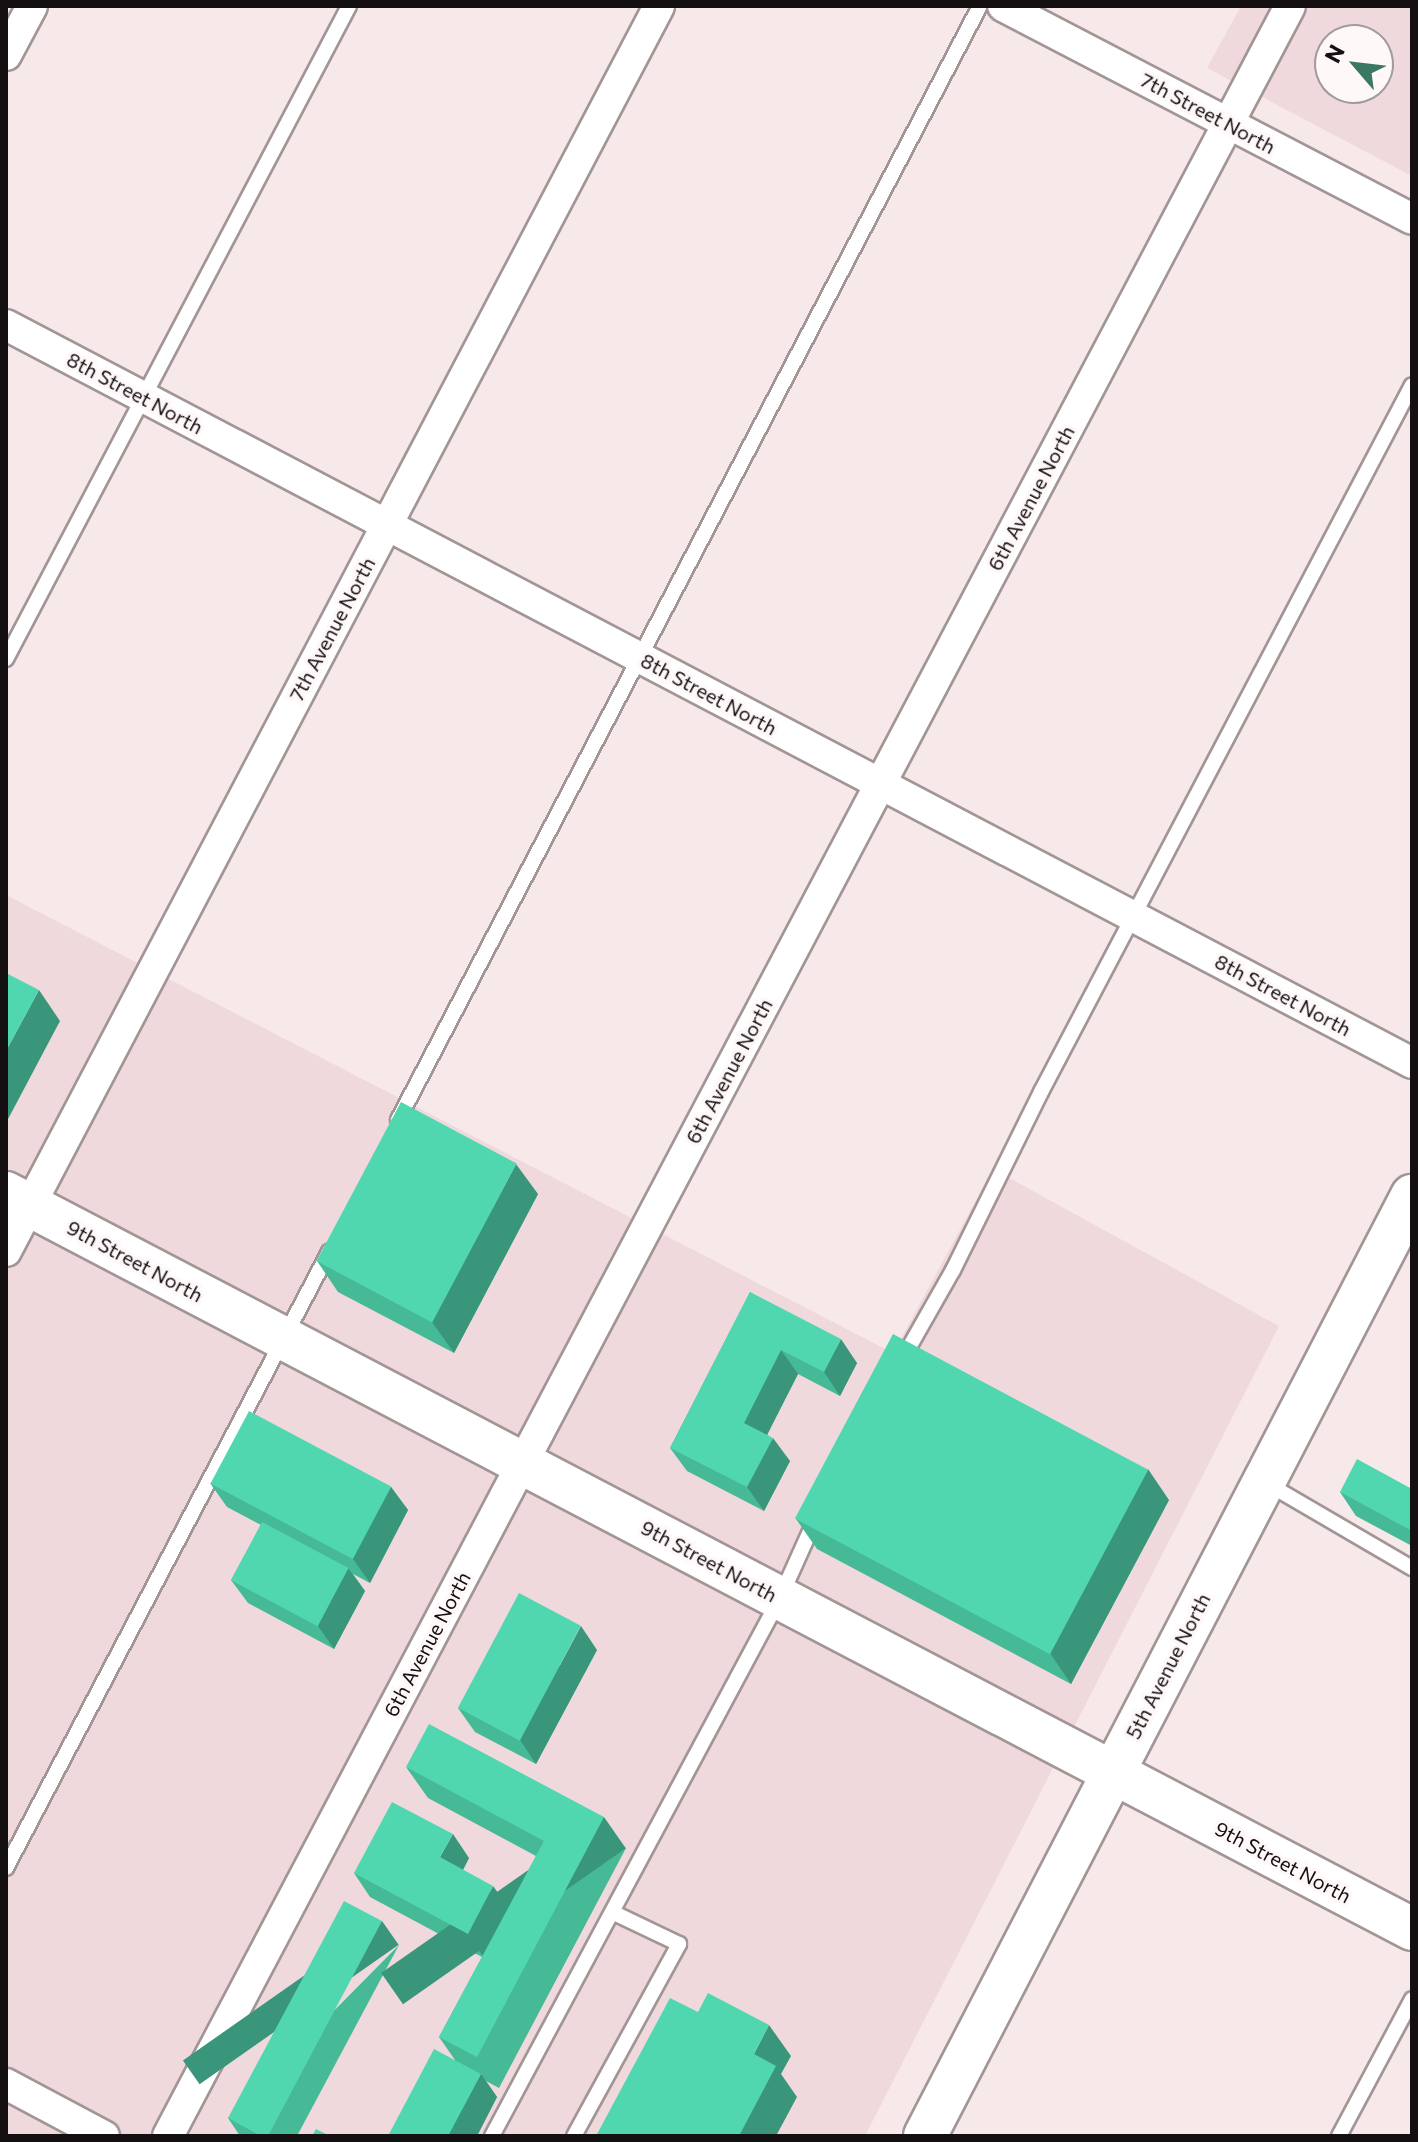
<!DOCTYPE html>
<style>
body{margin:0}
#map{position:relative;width:1418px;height:2142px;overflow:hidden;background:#f7e8ea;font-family:Commissioner,sans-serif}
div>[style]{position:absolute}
.built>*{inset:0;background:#f0d9dc}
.roads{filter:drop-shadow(2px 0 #a29596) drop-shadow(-2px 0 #a29596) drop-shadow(0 2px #a29596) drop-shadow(0 -2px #a29596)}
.lane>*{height:14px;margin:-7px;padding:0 7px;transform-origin:7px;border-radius:7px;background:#fff}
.street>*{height:30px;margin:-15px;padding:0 15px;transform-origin:15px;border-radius:15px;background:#fff}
.secondary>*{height:42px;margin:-21px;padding:0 21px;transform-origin:21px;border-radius:21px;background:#fff}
.wall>*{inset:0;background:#46b997}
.shaded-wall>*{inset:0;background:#39967b;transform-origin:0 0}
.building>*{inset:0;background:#51d7b0;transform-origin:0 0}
span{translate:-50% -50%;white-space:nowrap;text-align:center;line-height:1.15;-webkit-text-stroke:7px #fef8f9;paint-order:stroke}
.street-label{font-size:20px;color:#140f10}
.frame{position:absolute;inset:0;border:8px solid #140f10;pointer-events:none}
.north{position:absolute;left:1314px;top:24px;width:80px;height:80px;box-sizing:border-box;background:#fef8f9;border:2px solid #a09b9c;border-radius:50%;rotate:298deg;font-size:22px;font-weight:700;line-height:32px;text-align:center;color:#140f10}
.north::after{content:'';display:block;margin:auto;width:28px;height:36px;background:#3a7864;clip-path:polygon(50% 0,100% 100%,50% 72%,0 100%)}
</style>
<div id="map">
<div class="built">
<div style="clip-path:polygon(evenodd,1241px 6px,1412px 6px,1412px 176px,1207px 68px,1241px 6px,1330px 40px,1378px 40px,1378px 88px,1330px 88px,1330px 40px)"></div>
<div style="clip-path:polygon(6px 895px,893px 1353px,993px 1169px,1279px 1326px,865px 2136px,6px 2136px)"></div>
</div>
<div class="roads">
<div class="lane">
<div style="left:6px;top:659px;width:738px;rotate:-62.29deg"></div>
<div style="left:398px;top:1120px;width:1257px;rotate:-62.42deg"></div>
<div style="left:903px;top:1358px;width:101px;rotate:-60.4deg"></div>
<div style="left:953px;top:1270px;width:199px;rotate:-63.7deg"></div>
<div style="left:1041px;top:1092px;width:798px;rotate:-62.31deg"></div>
<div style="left:1268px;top:1484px;width:167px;rotate:30.3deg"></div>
<div style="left:6px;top:1868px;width:696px;rotate:-62.33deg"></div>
<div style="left:492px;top:2136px;width:610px;rotate:-61.84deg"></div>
<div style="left:780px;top:1598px;width:85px;rotate:-65.8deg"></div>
<div style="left:574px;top:2136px;width:219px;rotate:-61.3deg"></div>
<div style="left:679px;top:1944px;width:74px;rotate:-154.5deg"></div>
<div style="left:1339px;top:2136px;width:155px;rotate:-61.9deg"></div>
</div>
<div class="street">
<div style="left:1003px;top:6px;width:461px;rotate:27.5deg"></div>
<div style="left:6px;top:55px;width:55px;rotate:-62deg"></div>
<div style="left:6px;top:325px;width:1588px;rotate:27.69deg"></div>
<div style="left:6px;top:1251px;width:1406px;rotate:-62.32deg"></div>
<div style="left:6px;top:2084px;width:111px;rotate:28deg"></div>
<div style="left:168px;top:2136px;width:2407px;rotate:-62.22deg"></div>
</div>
<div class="secondary">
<div style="left:6px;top:1193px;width:1587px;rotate:27.63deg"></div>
<div style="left:925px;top:2136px;width:1059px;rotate:-62.61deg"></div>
</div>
</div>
<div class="wall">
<div style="clip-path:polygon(538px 1194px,454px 1353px,338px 1292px,317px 1261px)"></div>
<div style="clip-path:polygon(750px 1292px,857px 1363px,840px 1396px,798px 1374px,767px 1434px,790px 1461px,764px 1511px,687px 1471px,670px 1448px)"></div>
<div style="clip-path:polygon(210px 1483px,391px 1487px,408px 1510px,370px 1583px,353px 1574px,365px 1591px,334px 1649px,248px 1603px,231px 1580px,261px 1525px,227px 1507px)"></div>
<div style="clip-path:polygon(1412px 1489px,1412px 1546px,1356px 1516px,1340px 1492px)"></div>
<div style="clip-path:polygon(1169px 1500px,1071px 1684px,817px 1549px,796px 1519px)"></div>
<div style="clip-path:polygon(597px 1650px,536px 1764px,475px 1732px,458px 1708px)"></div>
<div style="clip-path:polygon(406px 1767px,626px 1848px,499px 2088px,486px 2081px,497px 2097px,477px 2136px,388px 2136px,455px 2060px,439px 2037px,482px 1957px,370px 1897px,354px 1873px,469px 1858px,463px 1870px,509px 1907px,536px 1856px,428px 1798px)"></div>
<div style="clip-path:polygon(399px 1945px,297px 2136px,240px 2136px,228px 2118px)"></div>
</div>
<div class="shaded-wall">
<div style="clip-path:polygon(39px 990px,60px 1021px,7px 1121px,6px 1051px)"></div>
<div style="clip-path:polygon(516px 1164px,538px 1194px,454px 1353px,432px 1322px)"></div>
<div style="clip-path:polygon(841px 1339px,857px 1363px,840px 1396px,824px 1372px)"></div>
<div style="clip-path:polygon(781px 1350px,798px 1374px,761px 1447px,744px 1423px)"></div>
<div style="clip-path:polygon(773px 1438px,790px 1461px,764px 1511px,747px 1487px)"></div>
<div style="clip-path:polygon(1148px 1469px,1169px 1500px,1071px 1684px,1050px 1653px)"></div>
<div style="clip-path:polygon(391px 1487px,408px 1510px,370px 1583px,353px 1559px)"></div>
<div style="clip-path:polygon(348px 1568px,365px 1591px,334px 1649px,318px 1626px)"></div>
<div style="clip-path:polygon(581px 1626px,597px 1650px,536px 1764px,520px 1740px)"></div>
<div style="left:604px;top:1817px;width:38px;height:272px;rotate:55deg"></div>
<div style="clip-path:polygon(453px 1834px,469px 1858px,457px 1881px,440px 1857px)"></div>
<div style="clip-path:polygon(493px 1886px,510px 1909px,484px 1958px,468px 1934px)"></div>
<div style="left:382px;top:1921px;width:29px;height:243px;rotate:55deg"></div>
<div style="clip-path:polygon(769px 2025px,791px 2056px,781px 2074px,797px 2097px,776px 2136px,739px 2136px,754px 2054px)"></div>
<div style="clip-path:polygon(481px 2074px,497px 2097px,477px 2136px,448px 2136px)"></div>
</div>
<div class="building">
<div style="clip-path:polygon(6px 973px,39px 990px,6px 1051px)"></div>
<div style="left:401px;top:1102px;width:131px;height:180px;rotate:28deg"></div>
<div style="clip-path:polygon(750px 1292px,841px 1339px,824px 1372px,781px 1350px,744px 1423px,773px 1438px,747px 1487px,670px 1448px)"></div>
<div style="left:893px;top:1334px;width:289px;height:209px;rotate:28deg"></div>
<div style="left:249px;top:1411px;width:161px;height:82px;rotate:28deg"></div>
<div style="clip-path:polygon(1357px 1459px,1412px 1489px,1412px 1531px,1340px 1492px)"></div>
<div style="left:262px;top:1522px;width:98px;height:66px;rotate:28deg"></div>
<div style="left:519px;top:1593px;width:70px;height:130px;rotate:28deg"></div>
<div style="clip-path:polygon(429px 1724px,604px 1817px,477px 2057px,439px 2037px,544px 1841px,406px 1767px)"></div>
<div style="clip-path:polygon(392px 1802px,453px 1834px,440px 1857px,493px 1886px,468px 1934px,354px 1873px)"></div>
<div style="clip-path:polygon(344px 1901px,382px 1921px,268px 2136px,261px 2136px,228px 2118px)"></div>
<div style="clip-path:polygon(708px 1993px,769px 2025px,754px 2054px,776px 2066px,739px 2136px,596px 2136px,670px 1998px,698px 2012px)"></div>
<div style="clip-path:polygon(434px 2049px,481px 2074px,448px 2136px,388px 2136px)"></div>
<div style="clip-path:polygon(316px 2129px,330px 2136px,312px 2136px)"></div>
</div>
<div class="street-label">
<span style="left:1208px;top:113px;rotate:28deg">7th Street North</span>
<span style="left:135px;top:393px;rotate:28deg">8th Street North</span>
<span style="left:1031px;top:498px;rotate:-62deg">6th Avenue North</span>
<span style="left:332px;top:629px;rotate:-62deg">7th Avenue North</span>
<span style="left:709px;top:694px;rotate:28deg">8th Street North</span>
<span style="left:1283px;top:995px;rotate:28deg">8th Street North</span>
<span style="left:729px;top:1071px;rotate:-62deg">6th Avenue North</span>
<span style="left:135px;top:1261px;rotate:28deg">9th Street North</span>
<span style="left:709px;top:1561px;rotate:28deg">9th Street North</span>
<span style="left:427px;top:1644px;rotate:-62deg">6th Avenue North</span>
<span style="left:1168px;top:1666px;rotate:-63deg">5th Avenue North</span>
<span style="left:1283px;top:1862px;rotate:28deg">9th Street North</span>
</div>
<div class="frame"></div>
<div class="north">N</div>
</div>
